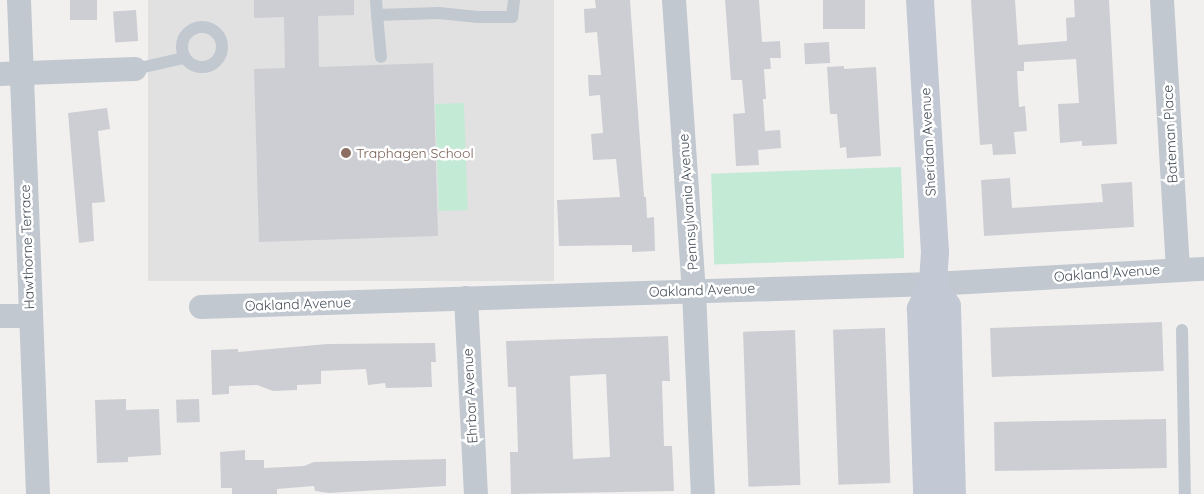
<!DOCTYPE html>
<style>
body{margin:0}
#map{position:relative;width:1204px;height:494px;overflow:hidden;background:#f2f0ef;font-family:Quicksand,sans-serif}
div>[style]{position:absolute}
.education>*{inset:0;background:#e2e1e1;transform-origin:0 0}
.green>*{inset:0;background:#c3ead5;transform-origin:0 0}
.building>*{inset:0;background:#cdced3;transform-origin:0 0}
.lane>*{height:12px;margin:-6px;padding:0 6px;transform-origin:6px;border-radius:6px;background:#c1c8d0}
.lane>.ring{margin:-6px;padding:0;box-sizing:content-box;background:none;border:12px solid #c1c8d0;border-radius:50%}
.street>*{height:24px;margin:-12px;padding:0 12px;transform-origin:12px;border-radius:12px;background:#c1c8d0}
.secondary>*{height:28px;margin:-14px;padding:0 14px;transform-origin:14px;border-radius:14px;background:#c2c9d4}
.dots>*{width:14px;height:14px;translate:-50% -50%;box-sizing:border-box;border:2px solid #fff;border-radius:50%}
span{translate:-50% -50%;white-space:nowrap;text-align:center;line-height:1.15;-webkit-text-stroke:5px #fff;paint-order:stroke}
.street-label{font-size:14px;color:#49515b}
.education-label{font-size:14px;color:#785e54}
.left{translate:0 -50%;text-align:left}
</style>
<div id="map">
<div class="education">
<div style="left:148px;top:0;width:406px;height:281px"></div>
</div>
<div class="green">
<div style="left:464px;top:103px;width:107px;height:29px;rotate:88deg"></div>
<div style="left:901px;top:167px;width:91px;height:190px;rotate:88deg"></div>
</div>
<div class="building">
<div style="left:70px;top:0;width:27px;height:20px"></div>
<div style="clip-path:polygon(254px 0,354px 0,354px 15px,318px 16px,319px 67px,433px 63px,438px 236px,259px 242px,254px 69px,285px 68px,284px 17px,254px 18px)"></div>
<div style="clip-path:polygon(595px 0,630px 0,644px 197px,646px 197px,647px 218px,654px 217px,655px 251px,632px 252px,632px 245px,559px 246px,557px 200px,620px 197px,616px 159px,593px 160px,591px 134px,603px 133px,600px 95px,589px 96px,588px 75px,601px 75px,597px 32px,585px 33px,584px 9px,596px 8px)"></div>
<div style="clip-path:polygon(725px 0,759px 0,762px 42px,780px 41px,781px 58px,770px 58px,771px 69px,764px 69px,766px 99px,763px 99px,765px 131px,780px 130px,781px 148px,758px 150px,759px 165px,736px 166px,733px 114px,745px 113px,742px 80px,731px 80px)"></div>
<div style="left:823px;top:0;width:42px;height:29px"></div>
<div style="clip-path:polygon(971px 0,1015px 0,1018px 45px,1067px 41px,1066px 18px,1075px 17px,1074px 0,1109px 0,1117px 144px,1082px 146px,1082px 141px,1060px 143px,1058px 104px,1079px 103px,1076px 59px,1024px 62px,1024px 71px,1017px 71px,1019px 107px,1025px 106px,1027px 131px,1014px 132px,1016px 154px,993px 155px,992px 144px,980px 145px)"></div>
<div style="left:136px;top:10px;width:31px;height:23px;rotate:86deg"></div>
<div style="left:829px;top:42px;width:21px;height:25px;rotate:87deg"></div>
<div style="clip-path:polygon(844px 66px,844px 69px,876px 67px,881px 156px,847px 158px,846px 147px,840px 148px,837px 114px,830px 114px,827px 67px)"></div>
<div style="clip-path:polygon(107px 108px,110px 129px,98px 131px,105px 202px,92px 203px,94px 241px,79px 243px,68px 113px)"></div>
<div style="clip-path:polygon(1010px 178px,1012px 208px,1103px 202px,1101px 184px,1132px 182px,1134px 227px,984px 236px,981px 180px)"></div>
<div style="left:1162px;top:322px;width:49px;height:172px;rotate:88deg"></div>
<div style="left:885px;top:328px;width:155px;height:52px;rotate:88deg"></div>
<div style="left:795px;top:330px;width:155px;height:52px;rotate:88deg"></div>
<div style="clip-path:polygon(evenodd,668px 336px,670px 381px,662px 381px,664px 446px,672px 446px,674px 491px,511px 494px,510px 452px,518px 452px,516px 387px,508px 387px,506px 341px,668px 336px,606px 374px,610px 457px,573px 459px,570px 376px,606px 374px)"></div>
<div style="clip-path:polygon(435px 343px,436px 362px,431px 362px,432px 387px,386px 388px,385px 383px,368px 385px,366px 369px,321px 371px,321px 384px,297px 385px,297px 390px,273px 391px,257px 385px,229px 386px,229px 394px,212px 395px,211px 350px,238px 349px,238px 352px,327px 344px)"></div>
<div style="clip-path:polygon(126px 399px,126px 410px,159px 409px,161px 455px,128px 457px,128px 462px,97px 463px,95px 400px)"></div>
<div style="left:199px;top:399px;width:23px;height:23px;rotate:88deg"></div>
<div style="left:1166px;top:419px;width:49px;height:172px;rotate:89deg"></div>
<div style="clip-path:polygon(245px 450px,245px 460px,264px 460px,264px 468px,304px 466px,314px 462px,446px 459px,446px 486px,329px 493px,315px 491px,314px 486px,277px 489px,277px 494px,232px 494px,232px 488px,221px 488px,220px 452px)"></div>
</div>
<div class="lane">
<div style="left:376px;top:0;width:15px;rotate:86deg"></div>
<div style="left:377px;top:15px;width:62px;rotate:-1.8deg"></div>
<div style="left:439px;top:13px;width:39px;rotate:6deg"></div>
<div style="left:478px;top:17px;width:34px"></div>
<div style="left:512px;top:17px;width:17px;rotate:-83deg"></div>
<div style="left:377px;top:15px;width:42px;rotate:84.6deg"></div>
<div class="ring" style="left:182px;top:27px;width:28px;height:28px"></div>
<div style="left:135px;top:69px;width:50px;rotate:-12.7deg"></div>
<div style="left:1182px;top:330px;width:164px;rotate:89deg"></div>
</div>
<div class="street">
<div style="left:19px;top:0;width:494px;rotate:87.8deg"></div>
<div style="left:674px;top:0;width:292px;rotate:86.1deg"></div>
<div style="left:694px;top:291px;width:203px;rotate:87.5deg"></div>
<div style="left:1162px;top:0;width:269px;rotate:86.6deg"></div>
<div style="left:0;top:74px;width:135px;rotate:-2.1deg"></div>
<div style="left:466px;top:298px;width:196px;rotate:87.1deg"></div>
<div style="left:201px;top:307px;width:732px;rotate:-1.8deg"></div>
<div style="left:933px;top:284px;width:271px;rotate:-3.2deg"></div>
<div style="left:0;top:316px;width:29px"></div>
</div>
<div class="secondary">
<div style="left:920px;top:0;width:253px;rotate:86.6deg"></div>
<div style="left:935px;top:253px;width:31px;rotate:94deg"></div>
<div style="left:933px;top:284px;width:28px;rotate:116deg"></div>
<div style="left:921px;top:309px;width:185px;rotate:88.1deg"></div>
<div style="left:933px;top:284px;width:26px;rotate:58deg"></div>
<div style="left:947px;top:306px;width:188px;rotate:88.5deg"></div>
</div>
<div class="dots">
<div style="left:346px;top:153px;background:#8d6e63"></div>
</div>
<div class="street-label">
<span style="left:1170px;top:134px;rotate:-93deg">Bateman Place</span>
<span style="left:928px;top:142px;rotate:-93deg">Sheridan Avenue</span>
<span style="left:688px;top:202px;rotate:-94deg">Pennsylvania Avenue</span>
<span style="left:27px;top:247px;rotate:-92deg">Hawthorne Terrace</span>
<span style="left:1107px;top:273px;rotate:-4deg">Oakland Avenue</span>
<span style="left:702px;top:290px;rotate:-2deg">Oakland Avenue</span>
<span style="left:298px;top:304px;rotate:-2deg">Oakland Avenue</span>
<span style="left:470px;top:396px;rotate:-93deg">Ehrbar Avenue</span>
</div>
<div class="education-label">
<span class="left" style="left:356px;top:153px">Traphagen School</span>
</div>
</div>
